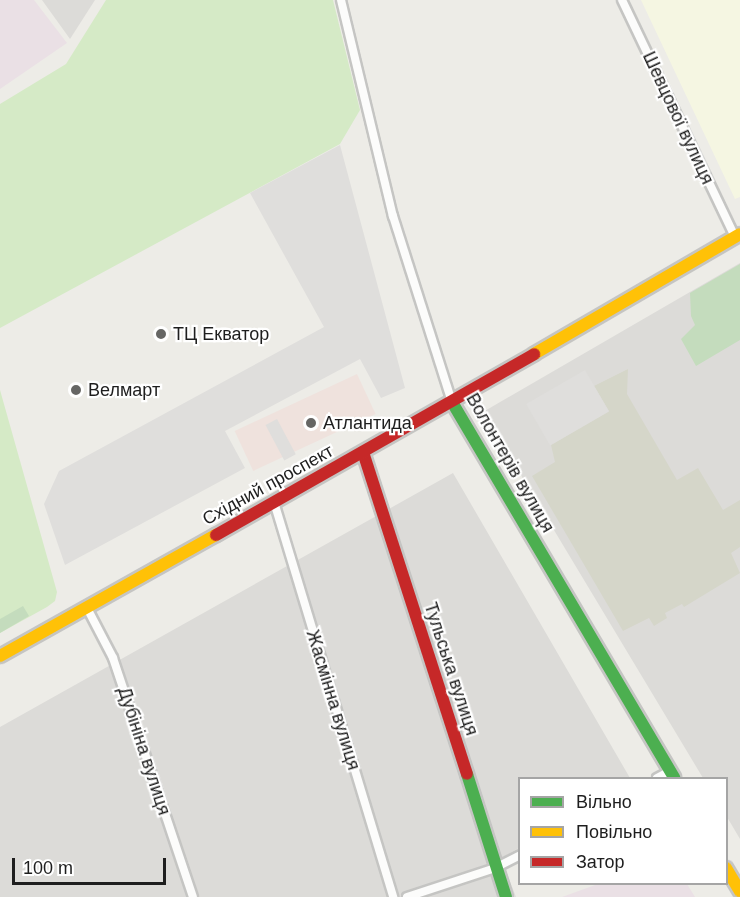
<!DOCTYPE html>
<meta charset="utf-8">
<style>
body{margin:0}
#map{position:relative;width:740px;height:897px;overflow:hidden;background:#edece7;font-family:Helvetica,sans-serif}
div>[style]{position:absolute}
.residential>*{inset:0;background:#dcdbd8}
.commercial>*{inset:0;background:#efe2dd;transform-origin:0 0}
.industrial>*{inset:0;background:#eae0e5}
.education>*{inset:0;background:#f5f6e2}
.construction>*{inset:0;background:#d5d6c9}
.grass>*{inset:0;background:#d5eac6}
.forest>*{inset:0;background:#c4dcbd}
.parking>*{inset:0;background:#dfdedc;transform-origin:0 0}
.roads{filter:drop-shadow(2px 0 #c5c5c3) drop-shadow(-2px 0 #c5c5c3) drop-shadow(0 2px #c5c5c3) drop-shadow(0 -2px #c5c5c3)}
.street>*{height:8px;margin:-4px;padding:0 4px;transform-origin:4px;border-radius:4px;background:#fcfcfb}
.fast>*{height:12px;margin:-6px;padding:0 6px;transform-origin:6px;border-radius:6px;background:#4caf50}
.slow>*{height:12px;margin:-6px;padding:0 6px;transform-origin:6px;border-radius:6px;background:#ffc107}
.jam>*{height:12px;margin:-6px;padding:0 6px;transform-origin:6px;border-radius:6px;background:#c62828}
.dots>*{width:16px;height:16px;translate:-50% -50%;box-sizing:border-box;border:3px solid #fff;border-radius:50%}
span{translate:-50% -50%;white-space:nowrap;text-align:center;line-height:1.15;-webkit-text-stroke:4.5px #fff;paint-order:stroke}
.street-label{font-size:18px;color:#1e1e1e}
.poi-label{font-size:18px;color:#1e1e1e}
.left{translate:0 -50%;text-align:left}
.legend{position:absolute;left:518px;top:777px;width:210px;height:108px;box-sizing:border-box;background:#fff;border:2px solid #a5a5a5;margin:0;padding:8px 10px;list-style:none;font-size:18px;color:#1e1e1e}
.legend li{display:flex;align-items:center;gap:12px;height:30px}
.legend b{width:30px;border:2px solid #a5a5a5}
.scale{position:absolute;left:12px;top:858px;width:154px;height:27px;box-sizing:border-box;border:3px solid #1e1e1e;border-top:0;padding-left:8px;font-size:18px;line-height:21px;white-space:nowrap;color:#1e1e1e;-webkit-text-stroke:4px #fff;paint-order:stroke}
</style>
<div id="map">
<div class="residential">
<div style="clip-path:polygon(42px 0,95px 0,70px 39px)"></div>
<div style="clip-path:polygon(740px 263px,740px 839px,727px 817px,726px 778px,703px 778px,483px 412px)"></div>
<div style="clip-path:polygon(453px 473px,630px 778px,520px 778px,519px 848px,501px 858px,516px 897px,0 897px,0 727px)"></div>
</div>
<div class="commercial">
<div style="left:357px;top:374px;width:44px;height:135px;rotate:65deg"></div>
</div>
<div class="industrial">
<div style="clip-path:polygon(0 0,34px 0,67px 43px,0 89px)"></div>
<div style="clip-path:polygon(598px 884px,687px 884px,695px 897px,562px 897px)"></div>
</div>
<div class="education">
<div style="clip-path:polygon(641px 0,740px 0,740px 197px,735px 199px)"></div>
</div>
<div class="construction">
<div style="clip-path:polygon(628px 369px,627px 394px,677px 480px,698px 468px,723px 510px,740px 500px,740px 547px,731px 553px,740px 573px,684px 607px,682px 604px,665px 613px,667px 618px,654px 626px,649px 618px,623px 631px,532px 476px,555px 462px,551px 445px,609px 411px,594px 386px)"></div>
</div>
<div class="grass">
<div style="clip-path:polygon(106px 0,333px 0,360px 110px,340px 144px,0 328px,0 104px,66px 64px)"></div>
<div style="clip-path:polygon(0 390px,57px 592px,55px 601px,47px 607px,0 633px)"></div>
</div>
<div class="forest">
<div style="clip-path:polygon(740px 264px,740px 340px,696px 366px,681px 339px,695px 325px,691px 316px,690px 293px)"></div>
<div style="clip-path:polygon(23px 606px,29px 616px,0 633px,0 619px)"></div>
</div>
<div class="parking">
<div style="clip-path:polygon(340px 145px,405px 388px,381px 398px,360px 359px,225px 431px,245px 468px,65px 565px,44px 504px,59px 471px,324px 327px,250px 193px)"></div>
<div style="left:585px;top:370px;width:48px;height:68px;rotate:60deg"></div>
<div style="left:277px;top:419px;width:40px;height:13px;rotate:62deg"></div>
</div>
<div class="roads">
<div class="street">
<div style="left:341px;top:0;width:222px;rotate:76.5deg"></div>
<div style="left:393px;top:216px;width:195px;rotate:72.4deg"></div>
<div style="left:622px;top:0;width:263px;rotate:64.5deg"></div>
<div style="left:274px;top:502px;width:413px;rotate:73.2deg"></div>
<div style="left:87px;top:608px;width:56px;rotate:62.5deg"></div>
<div style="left:113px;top:658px;width:252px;rotate:71.5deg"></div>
<div style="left:657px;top:778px;width:15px;rotate:-28deg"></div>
<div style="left:407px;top:897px;width:93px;rotate:-18.2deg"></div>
<div style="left:495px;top:868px;width:28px;rotate:-27deg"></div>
</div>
<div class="fast">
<div style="left:452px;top:402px;width:437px;rotate:59.4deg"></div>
<div style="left:467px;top:774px;width:129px;rotate:72.4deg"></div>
</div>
<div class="slow">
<div style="left:534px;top:354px;width:238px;rotate:-30.2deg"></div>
<div style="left:0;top:656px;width:248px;rotate:-29.3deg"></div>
<div style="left:726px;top:868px;width:27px;rotate:59deg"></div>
</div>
<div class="jam">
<div style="left:363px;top:452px;width:338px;rotate:72.1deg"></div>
<div style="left:216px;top:535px;width:366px;rotate:-29.6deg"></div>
</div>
</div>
<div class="dots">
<div style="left:161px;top:334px;background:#666664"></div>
<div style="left:76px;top:390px;background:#666664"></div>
<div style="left:311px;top:423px;background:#666664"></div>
</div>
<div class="street-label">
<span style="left:678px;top:118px;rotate:65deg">Шевцової вулиця</span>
<span style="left:510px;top:463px;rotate:60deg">Волонтерів вулиця</span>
<span style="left:268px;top:485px;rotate:-29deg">Східний проспект</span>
<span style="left:451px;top:669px;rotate:72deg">Тульська вулиця</span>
<span style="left:333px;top:700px;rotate:73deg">Жасмінна вулиця</span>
<span style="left:144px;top:751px;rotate:72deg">Дубініна вулиця</span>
</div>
<div class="poi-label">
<span class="left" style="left:173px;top:334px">ТЦ Екватор</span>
<span class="left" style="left:88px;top:390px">Велмарт</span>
<span class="left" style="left:323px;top:423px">Атлантида</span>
</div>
<ul class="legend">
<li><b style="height:8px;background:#4caf50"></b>Вільно</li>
<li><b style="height:8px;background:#ffc107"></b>Повільно</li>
<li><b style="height:8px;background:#c62828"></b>Затор</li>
</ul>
<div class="scale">100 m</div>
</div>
